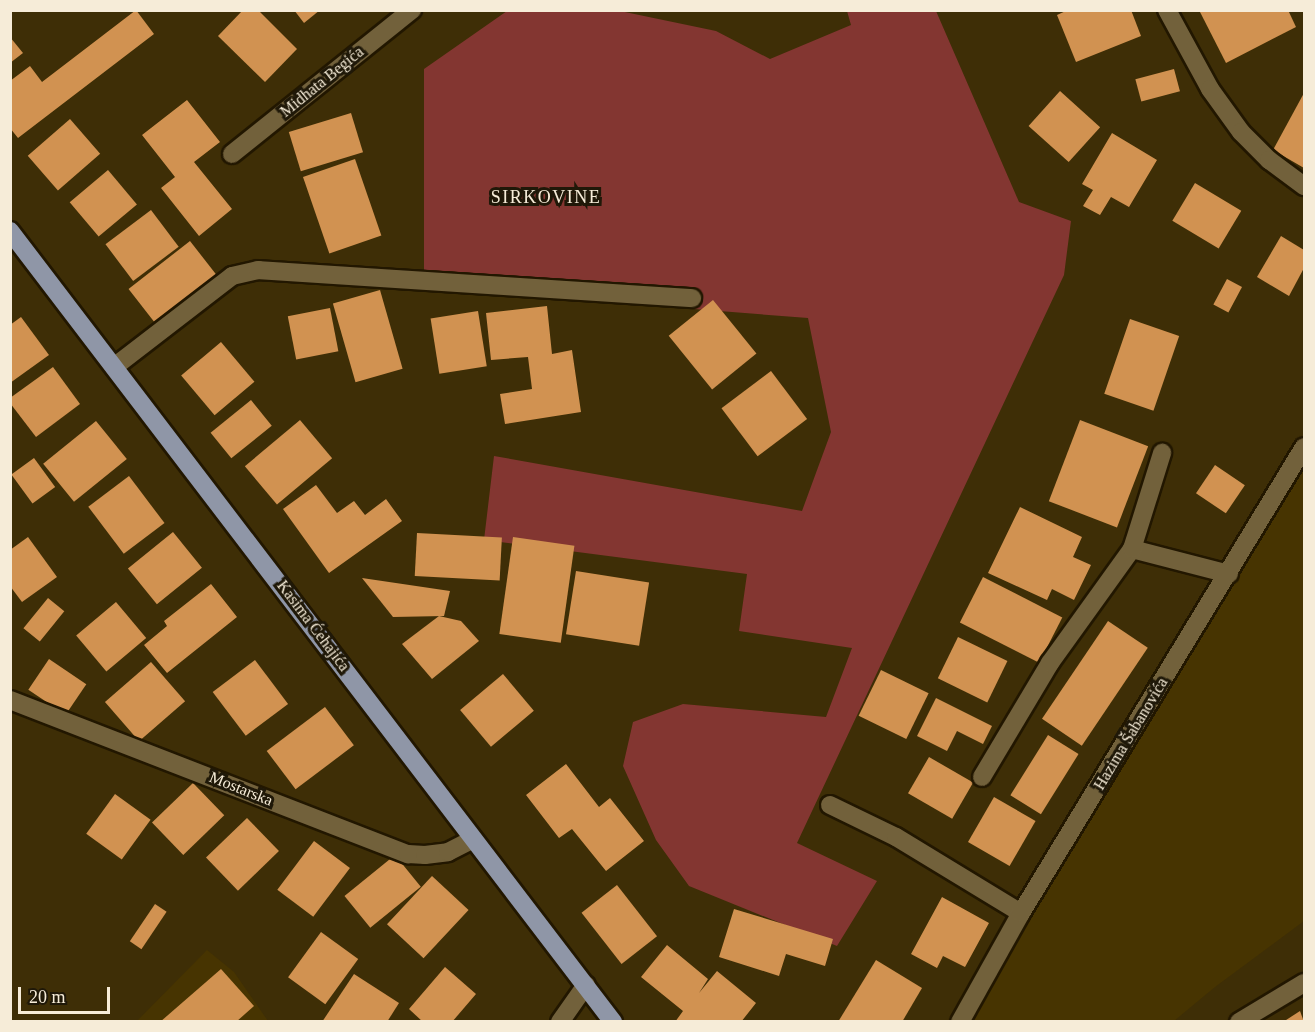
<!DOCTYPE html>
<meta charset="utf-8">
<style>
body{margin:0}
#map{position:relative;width:1315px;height:1032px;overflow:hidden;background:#3e2e06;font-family:Georgia,serif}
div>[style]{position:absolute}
.built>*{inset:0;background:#473401}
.green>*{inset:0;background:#833631}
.building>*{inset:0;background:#d19251;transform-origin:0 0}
.roads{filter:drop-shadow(2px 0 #221700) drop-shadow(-2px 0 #221700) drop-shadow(0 2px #221700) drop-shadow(0 -2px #221700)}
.minor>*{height:18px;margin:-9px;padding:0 9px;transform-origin:9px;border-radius:9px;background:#72613b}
.major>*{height:18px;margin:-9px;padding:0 9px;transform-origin:9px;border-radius:9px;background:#8f96a7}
span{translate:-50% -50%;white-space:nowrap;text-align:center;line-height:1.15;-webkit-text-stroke:6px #1f1808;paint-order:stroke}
.street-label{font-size:16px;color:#f6ecd8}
.neighbourhood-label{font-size:18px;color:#f6ecd8;letter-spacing:1.5px}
.frame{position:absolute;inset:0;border:12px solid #f6ecd8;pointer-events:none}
.scale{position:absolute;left:18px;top:987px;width:92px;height:27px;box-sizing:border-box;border:3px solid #f6ecd8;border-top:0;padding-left:8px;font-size:18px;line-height:21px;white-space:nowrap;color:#f6ecd8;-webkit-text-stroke:4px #1f1808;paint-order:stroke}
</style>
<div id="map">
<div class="built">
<div style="clip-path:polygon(1304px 447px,1304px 921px,1215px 987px,1174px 1021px,960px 1022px)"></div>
<div style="clip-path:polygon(207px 950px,234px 972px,268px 1021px,136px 1022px)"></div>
</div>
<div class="green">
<div style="clip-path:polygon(507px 11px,620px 11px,716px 31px,770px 59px,851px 25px,847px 11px,936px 11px,1019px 202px,1071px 221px,1064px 275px,797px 843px,877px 881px,837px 946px,689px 886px,656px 840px,623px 766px,633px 722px,683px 704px,826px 717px,852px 648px,739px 631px,747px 574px,484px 540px,494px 456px,802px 511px,831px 432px,808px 318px,424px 288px,424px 69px)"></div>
</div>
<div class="building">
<div style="clip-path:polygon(136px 10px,154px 34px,18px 138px,10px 128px,10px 81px,30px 66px,42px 82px)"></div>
<div style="clip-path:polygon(243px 10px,258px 10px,297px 49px,265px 82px,218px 36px)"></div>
<div style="clip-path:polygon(294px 10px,320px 10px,304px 23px)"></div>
<div style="clip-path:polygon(1068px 10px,1131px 10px,1141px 36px,1076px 62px,1057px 15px)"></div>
<div style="clip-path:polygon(1199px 10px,1288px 10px,1296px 27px,1226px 63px)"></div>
<div style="clip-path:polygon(10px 37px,23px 53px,10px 63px)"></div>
<div style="left:1174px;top:69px;width:23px;height:40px;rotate:75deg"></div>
<div style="left:1060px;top:91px;width:54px;height:47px;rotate:42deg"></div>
<div style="clip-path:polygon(1304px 93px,1304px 168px,1273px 150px)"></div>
<div style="clip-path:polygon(187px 100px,220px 142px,194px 162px,232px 209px,199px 236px,161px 188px,175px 177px,142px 135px)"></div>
<div style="left:351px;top:113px;width:41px;height:65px;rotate:73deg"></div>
<div style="left:70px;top:119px;width:46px;height:56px;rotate:49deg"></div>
<div style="clip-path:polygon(1112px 133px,1157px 160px,1129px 207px,1111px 197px,1100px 215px,1083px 206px,1093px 190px,1082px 184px)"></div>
<div style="left:355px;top:159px;width:81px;height:55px;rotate:71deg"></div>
<div style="left:108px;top:170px;width:45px;height:50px;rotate:50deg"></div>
<div style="left:1195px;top:183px;width:54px;height:44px;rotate:31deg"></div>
<div style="left:151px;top:210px;width:46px;height:57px;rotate:53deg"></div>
<div style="clip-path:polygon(1281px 236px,1304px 250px,1304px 268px,1289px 296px,1257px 277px)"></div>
<div style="left:190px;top:241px;width:46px;height:78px;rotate:52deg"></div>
<div style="left:1227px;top:279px;width:17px;height:29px;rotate:28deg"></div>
<div style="left:380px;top:290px;width:82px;height:49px;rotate:74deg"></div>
<div style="left:713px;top:300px;width:69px;height:57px;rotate:51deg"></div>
<div style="clip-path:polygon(547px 306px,552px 354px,572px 350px,581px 412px,505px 424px,500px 394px,532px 389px,528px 357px,491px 360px,486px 313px)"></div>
<div style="left:330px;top:308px;width:44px;height:43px;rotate:79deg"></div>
<div style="left:478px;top:311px;width:56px;height:48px;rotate:81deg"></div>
<div style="clip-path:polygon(21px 317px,49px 355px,10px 383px,10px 325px)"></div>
<div style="left:1130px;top:319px;width:52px;height:79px;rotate:19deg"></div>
<div style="left:221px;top:342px;width:52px;height:52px;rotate:50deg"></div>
<div style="clip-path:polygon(53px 367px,80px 404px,36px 437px,10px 403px,10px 398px)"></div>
<div style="left:771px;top:371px;width:60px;height:62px;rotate:53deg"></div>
<div style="left:251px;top:400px;width:33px;height:52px;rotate:51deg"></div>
<div style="left:300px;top:420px;width:50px;height:72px;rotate:50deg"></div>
<div style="left:1080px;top:420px;width:73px;height:87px;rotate:21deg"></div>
<div style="left:96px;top:421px;width:49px;height:68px;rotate:51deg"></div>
<div style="left:34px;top:458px;width:36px;height:28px;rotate:54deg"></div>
<div style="left:1215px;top:465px;width:36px;height:34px;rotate:34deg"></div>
<div style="left:129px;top:476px;width:59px;height:51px;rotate:53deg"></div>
<div style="clip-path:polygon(316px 485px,337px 513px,354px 501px,365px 515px,386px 499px,402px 521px,329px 573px,283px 509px)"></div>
<div style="clip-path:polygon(1020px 507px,1082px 537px,1073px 557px,1091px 565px,1074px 600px,1052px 589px,1047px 600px,988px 573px)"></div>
<div style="left:173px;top:532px;width:46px;height:58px;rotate:51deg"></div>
<div style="left:417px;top:533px;width:85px;height:43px;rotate:3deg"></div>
<div style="clip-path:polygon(28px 537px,57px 577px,22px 602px,10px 586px,10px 550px)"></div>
<div style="left:513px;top:537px;width:62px;height:98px;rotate:8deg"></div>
<div style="left:576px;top:571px;width:74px;height:64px;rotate:9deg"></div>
<div style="left:983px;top:577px;width:89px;height:51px;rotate:27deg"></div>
<div style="clip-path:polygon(362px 578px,450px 591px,444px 616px,393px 617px)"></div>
<div style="clip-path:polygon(211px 584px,237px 617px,167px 673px,144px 645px,167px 626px,164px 621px)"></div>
<div style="left:48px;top:598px;width:21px;height:39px;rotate:39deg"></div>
<div style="left:116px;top:602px;width:47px;height:52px;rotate:50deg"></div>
<div style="clip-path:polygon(439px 616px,461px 621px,479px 641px,432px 679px,402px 644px)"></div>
<div style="left:1108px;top:621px;width:48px;height:118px;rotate:34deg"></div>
<div style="left:958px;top:637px;width:55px;height:46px;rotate:26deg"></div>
<div style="left:49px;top:659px;width:45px;height:37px;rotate:34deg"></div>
<div style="left:255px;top:660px;width:55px;height:53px;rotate:53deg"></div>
<div style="left:151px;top:662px;width:52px;height:61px;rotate:49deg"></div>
<div style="left:881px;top:670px;width:53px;height:51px;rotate:26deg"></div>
<div style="left:503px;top:674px;width:48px;height:56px;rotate:50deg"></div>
<div style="clip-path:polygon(936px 698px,992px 726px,983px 744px,957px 731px,947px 751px,917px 736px)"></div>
<div style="left:325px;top:707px;width:48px;height:73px;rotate:53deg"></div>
<div style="left:1048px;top:735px;width:36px;height:71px;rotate:32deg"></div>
<div style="left:929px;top:757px;width:51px;height:42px;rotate:30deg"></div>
<div style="clip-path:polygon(566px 764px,599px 807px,610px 798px,644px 841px,606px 871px,572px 829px,559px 838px,526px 795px)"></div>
<div style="left:193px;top:783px;width:45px;height:57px;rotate:46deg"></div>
<div style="left:115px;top:794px;width:44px;height:49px;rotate:36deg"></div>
<div style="left:994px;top:797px;width:48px;height:52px;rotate:30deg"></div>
<div style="left:247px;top:818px;width:46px;height:57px;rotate:46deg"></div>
<div style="left:314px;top:841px;width:45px;height:61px;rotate:37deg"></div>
<div style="left:395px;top:855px;width:41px;height:65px;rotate:51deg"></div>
<div style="left:432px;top:876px;width:50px;height:66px;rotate:43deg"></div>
<div style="left:617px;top:885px;width:65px;height:45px;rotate:52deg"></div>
<div style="clip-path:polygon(942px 897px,989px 923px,965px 967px,943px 956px,937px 968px,911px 954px)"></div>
<div style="left:155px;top:904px;width:14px;height:45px;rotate:34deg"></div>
<div style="clip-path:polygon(734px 909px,833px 939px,825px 966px,786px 954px,779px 976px,719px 957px)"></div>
<div style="left:321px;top:932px;width:46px;height:56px;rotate:36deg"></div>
<div style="clip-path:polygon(667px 945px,708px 979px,699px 993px,717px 971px,756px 1003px,741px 1022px,675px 1022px,683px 1011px,641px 977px)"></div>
<div style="clip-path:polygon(876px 960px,922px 988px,902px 1022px,838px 1022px)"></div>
<div style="clip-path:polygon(445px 967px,476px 994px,452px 1022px,423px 1022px,409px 1009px)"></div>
<div style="clip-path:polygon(221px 969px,254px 1006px,236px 1022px,160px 1022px)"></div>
<div style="clip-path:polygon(354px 974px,399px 1003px,387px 1022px,322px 1022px)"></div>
<div style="clip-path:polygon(1300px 1011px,1304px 1022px,1283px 1022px)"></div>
</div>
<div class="roads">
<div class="minor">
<div style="left:1167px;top:10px;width:90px;rotate:61.4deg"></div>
<div style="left:1210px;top:89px;width:53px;rotate:54.2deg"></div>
<div style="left:1241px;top:132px;width:40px;rotate:45deg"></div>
<div style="left:1269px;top:160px;width:44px;rotate:36.6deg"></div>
<div style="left:232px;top:154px;width:231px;rotate:-38.7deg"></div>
<div style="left:114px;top:367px;width:149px;rotate:-37.6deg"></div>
<div style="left:232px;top:276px;width:27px;rotate:-13deg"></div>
<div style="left:258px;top:270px;width:435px;rotate:3.7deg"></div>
<div style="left:1132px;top:549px;width:100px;rotate:14.5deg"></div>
<div style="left:10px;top:700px;width:427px;rotate:21.2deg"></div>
<div style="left:408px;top:854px;width:17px;rotate:3deg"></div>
<div style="left:425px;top:855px;width:23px;rotate:-7deg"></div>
<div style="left:448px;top:852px;width:28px;rotate:-27deg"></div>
<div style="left:982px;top:777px;width:133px;rotate:-59.2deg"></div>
<div style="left:1050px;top:663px;width:140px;rotate:-54.3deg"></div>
<div style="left:1132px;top:549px;width:101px;rotate:-72.6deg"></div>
<div style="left:830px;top:805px;width:73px;rotate:25.9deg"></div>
<div style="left:896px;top:837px;width:146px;rotate:31.3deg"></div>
<div style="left:560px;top:1022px;width:45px;rotate:-54.9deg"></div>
<div style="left:960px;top:1022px;width:125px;rotate:-60.8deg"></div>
<div style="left:1021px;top:913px;width:545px;rotate:-58.73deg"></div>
<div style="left:1239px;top:1022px;width:76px;rotate:-31deg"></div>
</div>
<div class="major">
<div style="left:10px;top:231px;width:995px;rotate:52.68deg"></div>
</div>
</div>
<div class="street-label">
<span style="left:322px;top:82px;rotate:-39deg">Midhata Begića</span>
<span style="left:313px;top:626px;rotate:53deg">Kasima Ćehajića</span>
<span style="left:1131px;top:734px;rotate:-59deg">Hazima Šabanovića</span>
<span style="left:241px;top:789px;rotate:22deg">Mostarska</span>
</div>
<div class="neighbourhood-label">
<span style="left:546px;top:197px">SIRKOVINE</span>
</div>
<div class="frame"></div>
<div class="scale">20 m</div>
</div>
